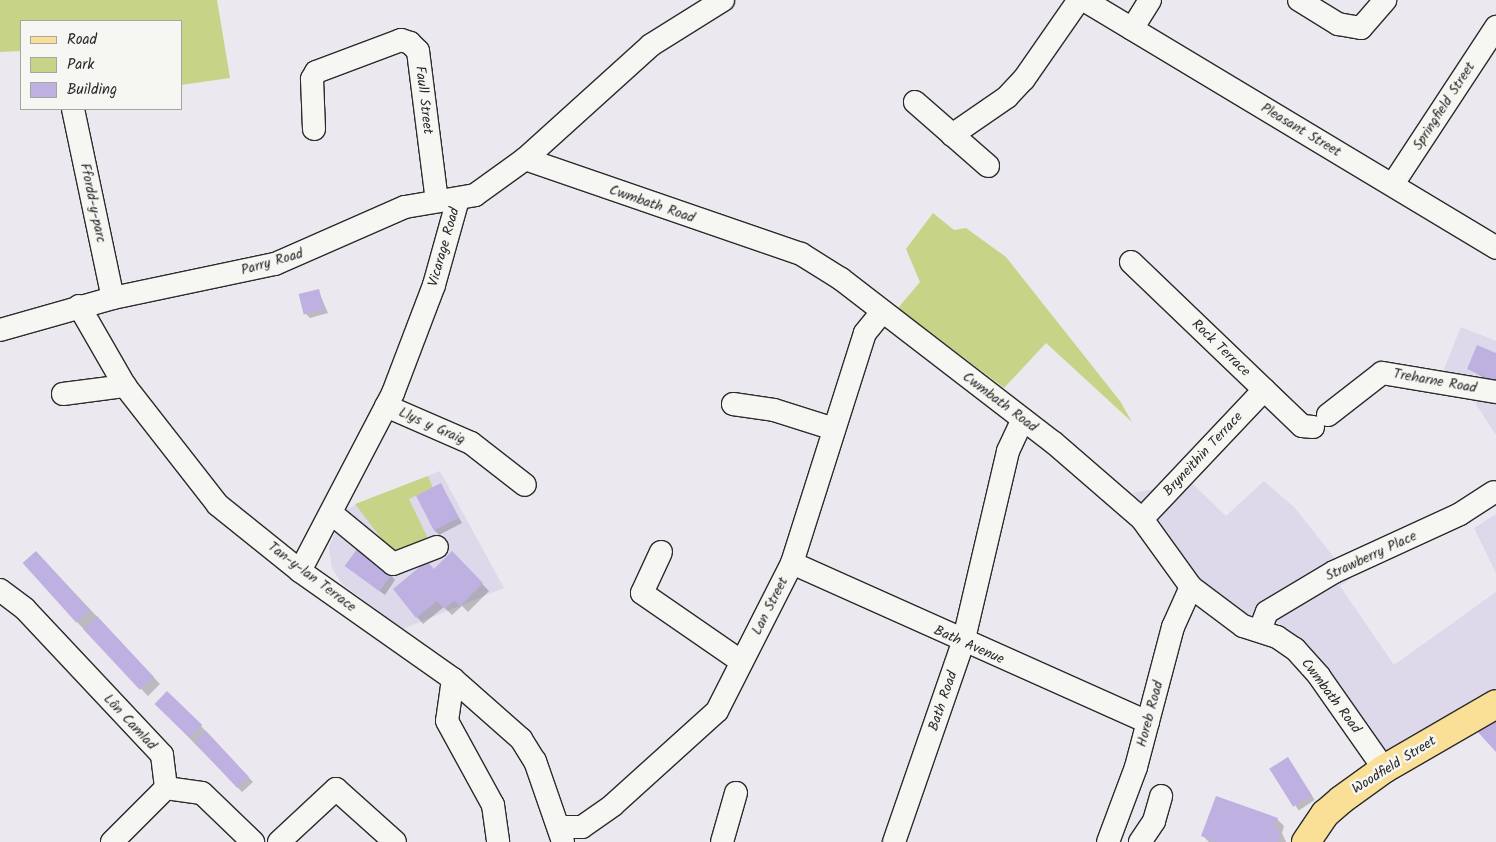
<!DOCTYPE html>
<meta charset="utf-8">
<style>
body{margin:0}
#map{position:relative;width:1496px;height:842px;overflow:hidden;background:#ebe8ef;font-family:Kalam,sans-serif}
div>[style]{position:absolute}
.built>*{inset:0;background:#ded8eb}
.green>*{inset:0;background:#c7d488}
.shadow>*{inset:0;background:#0003;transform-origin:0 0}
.building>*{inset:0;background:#beb1e2;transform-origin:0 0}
.roads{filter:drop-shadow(1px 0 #2b2b2b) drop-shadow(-1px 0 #2b2b2b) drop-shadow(0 1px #2b2b2b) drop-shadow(0 -1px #2b2b2b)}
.minor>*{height:22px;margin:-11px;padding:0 11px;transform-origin:11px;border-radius:11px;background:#f6f6f2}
.major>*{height:28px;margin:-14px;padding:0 14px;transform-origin:14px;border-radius:14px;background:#fadf96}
span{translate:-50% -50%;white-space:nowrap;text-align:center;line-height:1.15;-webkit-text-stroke:5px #f6f6f2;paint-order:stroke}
.street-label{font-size:14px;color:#2b2b2b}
.legend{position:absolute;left:20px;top:20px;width:162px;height:90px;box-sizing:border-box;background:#f6f6f2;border:1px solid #a5a5a2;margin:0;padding:6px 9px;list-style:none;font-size:15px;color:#2b2b2b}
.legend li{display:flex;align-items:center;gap:10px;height:25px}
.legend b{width:25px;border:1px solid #a5a5a2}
</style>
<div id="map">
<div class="built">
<div style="clip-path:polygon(1461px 327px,1496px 341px,1496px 435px,1472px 398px,1441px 376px)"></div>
<div style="clip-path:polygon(1175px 467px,1226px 516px,1264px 481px,1295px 508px,1351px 579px,1340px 586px,1394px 665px,1496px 592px,1496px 690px,1388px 753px,1324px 668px,1278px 623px,1245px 613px,1199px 579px,1157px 518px,1133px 493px,1158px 488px)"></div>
<div style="clip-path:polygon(440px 471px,504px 588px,403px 629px,342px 584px,332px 568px,329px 547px,344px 510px)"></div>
<div style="clip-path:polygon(1496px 514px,1496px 573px,1474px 528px)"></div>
</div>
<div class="green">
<div style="clip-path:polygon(0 0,217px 0,230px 78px,181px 85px,181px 21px,21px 21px,21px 51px,0 52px)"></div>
<div style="clip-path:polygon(933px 213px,954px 230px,966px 228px,1006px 257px,1120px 401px,1132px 422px,1046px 343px,1004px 388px,898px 308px,920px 282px,906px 249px)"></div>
<div style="clip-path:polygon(428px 476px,433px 488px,409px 499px,430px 543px,397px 559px,355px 504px)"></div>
</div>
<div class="shadow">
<div style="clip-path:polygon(318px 290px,328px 313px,310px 318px,306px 314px)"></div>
<div style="clip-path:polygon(1496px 354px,1496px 385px,1469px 369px)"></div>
<div style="clip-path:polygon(441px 485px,462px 523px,439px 535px,434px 530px)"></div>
<div style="clip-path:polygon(452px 553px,489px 591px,468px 612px,462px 606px,452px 615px,444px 607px,423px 624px,417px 617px,434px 570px)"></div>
<div style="clip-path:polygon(43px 559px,160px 684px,148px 696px,77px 622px)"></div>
<div style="clip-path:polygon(346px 566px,395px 571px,392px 576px,395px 580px,385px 595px)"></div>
<div style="clip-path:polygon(156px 704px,201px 726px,253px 782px,242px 792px)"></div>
<div style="left:1288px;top:759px;width:49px;height:19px;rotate:57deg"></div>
<div style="clip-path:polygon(1277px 819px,1284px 826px,1282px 833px,1286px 842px,1209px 842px,1203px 836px)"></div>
</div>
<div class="building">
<div style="left:319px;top:289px;width:21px;height:21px;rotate:76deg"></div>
<div style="clip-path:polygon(1477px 345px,1496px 353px,1496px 381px,1467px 369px)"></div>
<div style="left:441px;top:483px;width:39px;height:28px;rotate:63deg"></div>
<div style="left:357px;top:549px;width:43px;height:21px;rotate:36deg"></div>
<div style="left:36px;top:551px;width:80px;height:18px;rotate:48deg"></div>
<div style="clip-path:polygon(452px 551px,483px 583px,460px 606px,454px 600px,445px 609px,437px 601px,416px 618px,393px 589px,427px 561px,434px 569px)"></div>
<div style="left:97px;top:616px;width:83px;height:19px;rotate:47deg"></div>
<div style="left:167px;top:691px;width:49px;height:18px;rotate:44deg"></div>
<div style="clip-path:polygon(1496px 717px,1496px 752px,1476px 730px)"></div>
<div style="left:206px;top:731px;width:63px;height:16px;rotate:47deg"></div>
<div style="left:1288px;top:757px;width:45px;height:22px;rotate:58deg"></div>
<div style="clip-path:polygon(1216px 796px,1278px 818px,1274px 828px,1281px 831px,1277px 842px,1217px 842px,1201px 836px)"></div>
</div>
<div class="roads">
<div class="minor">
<div style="left:1084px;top:0;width:481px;rotate:31deg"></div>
<div style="left:1299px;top:0;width:46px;rotate:31.6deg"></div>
<div style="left:1338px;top:24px;width:23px;rotate:10deg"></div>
<div style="left:1361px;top:28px;width:37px;rotate:-49deg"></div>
<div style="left:1132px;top:29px;width:34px;rotate:-58deg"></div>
<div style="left:915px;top:102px;width:97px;rotate:41.2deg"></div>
<div style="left:73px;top:109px;width:193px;rotate:78.1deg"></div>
<div style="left:314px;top:129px;width:50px;rotate:-92.3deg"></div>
<div style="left:312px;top:79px;width:8px;rotate:-60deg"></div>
<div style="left:316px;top:72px;width:91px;rotate:-20.6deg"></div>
<div style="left:401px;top:40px;width:9px;rotate:18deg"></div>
<div style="left:410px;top:43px;width:11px;rotate:45deg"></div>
<div style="left:418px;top:51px;width:151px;rotate:82.8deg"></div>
<div style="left:952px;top:135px;width:67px;rotate:-34.6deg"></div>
<div style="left:1007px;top:97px;width:25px;rotate:-47deg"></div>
<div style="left:1024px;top:79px;width:96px;rotate:-55.2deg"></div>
<div style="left:525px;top:159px;width:292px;rotate:19deg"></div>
<div style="left:801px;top:254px;width:47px;rotate:32deg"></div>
<div style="left:841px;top:279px;width:267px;rotate:37.6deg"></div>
<div style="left:1053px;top:442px;width:118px;rotate:40.9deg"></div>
<div style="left:1142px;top:519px;width:84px;rotate:54.2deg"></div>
<div style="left:1191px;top:587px;width:65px;rotate:36.9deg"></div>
<div style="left:1243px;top:626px;width:36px;rotate:18deg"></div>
<div style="left:1277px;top:637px;width:22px;rotate:34deg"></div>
<div style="left:1295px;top:649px;width:36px;rotate:48deg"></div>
<div style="left:1319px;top:676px;width:113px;rotate:55deg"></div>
<div style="left:1393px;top:184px;width:188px;rotate:-56.7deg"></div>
<div style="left:1131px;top:262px;width:237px;rotate:43.8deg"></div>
<div style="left:1302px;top:426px;width:11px;rotate:5deg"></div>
<div style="left:79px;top:306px;width:92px;rotate:60.1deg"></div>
<div style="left:125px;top:386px;width:151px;rotate:52deg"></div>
<div style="left:218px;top:505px;width:105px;rotate:38.8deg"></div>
<div style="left:300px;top:571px;width:187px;rotate:35.2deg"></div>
<div style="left:453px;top:679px;width:91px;rotate:41.4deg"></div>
<div style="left:521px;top:739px;width:26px;rotate:58deg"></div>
<div style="left:535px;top:761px;width:86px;rotate:70.9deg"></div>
<div style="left:0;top:330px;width:117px;rotate:-15.8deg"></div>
<div style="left:113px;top:298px;width:166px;rotate:-11.9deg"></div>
<div style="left:275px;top:264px;width:142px;rotate:-23.7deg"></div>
<div style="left:405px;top:207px;width:71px;rotate:-9.7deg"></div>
<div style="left:475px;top:195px;width:62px;rotate:-35.8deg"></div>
<div style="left:525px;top:159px;width:170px;rotate:-42.1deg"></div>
<div style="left:651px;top:45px;width:85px;rotate:-32deg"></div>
<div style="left:63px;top:394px;width:63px;rotate:-7.4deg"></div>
<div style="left:733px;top:404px;width:41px;rotate:8.3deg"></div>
<div style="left:774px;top:410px;width:63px;rotate:17.6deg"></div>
<div style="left:386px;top:406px;width:93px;rotate:23.5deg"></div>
<div style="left:471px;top:443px;width:68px;rotate:37.9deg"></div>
<div style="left:1328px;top:415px;width:68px;rotate:-37.9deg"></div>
<div style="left:1382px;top:373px;width:116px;rotate:9.5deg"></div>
<div style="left:331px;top:513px;width:80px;rotate:39.4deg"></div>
<div style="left:393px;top:564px;width:47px;rotate:-21.1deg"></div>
<div style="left:1142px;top:519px;width:178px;rotate:-46.6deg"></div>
<div style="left:661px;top:552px;width:45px;rotate:114.9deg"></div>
<div style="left:642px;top:593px;width:121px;rotate:34.6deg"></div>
<div style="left:792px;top:563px;width:390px;rotate:24.1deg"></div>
<div style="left:300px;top:571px;width:201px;rotate:-62.4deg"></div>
<div style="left:393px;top:393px;width:116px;rotate:-69.2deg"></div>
<div style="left:434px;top:285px;width:89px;rotate:-74.4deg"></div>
<div style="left:0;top:590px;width:31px;rotate:37deg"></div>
<div style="left:25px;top:609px;width:200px;rotate:46.8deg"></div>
<div style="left:162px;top:755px;width:33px;rotate:83deg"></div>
<div style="left:1260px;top:630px;width:19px;rotate:-69deg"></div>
<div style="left:1267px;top:612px;width:78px;rotate:-30.8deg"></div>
<div style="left:1334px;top:572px;width:139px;rotate:-24.7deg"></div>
<div style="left:1460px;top:514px;width:40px;rotate:-32.9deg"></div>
<div style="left:453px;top:679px;width:42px;rotate:98.1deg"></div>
<div style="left:447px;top:721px;width:96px;rotate:61.3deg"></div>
<div style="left:493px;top:805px;width:37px;rotate:82deg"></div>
<div style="left:166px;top:788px;width:36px;rotate:8deg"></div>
<div style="left:202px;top:793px;width:71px;rotate:43.9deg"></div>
<div style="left:561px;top:827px;width:21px"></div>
<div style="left:582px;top:827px;width:38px;rotate:-35deg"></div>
<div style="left:613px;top:805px;width:140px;rotate:-42.1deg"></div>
<div style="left:717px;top:711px;width:166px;rotate:-63.1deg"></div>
<div style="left:792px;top:563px;width:241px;rotate:-72.4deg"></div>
<div style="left:865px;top:333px;width:27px;rotate:-51deg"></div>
<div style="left:112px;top:842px;width:76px;rotate:-45deg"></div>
<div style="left:279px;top:842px;width:78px;rotate:-42.9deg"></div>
<div style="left:336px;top:789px;width:79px;rotate:41.9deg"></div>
<div style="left:722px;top:842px;width:51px;rotate:-74.1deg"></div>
<div style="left:894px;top:842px;width:211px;rotate:-70.9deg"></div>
<div style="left:963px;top:643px;width:197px;rotate:-76.8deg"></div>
<div style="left:1008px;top:451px;width:35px;rotate:-65deg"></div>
<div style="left:1108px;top:842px;width:80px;rotate:-69.5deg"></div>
<div style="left:1136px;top:767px;width:145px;rotate:-75.2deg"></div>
<div style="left:1173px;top:627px;width:44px;rotate:-65.8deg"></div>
<div style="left:1140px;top:842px;width:25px;rotate:-56deg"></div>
<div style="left:1154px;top:821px;width:26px;rotate:-74deg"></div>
</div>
<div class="major">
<div style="left:1306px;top:842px;width:34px;rotate:-56deg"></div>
<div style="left:1325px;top:814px;width:21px;rotate:-41deg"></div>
<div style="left:1341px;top:800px;width:53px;rotate:-35.8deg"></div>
<div style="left:1384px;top:769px;width:129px;rotate:-30.1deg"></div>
</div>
</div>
<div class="street-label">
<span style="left:424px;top:100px;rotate:83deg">Faull Street</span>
<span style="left:1444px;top:106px;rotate:-57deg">Springfield Street</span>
<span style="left:1301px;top:130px;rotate:31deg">Pleasant Street</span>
<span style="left:93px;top:203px;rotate:78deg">Ffordd-y-parc</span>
<span style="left:652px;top:204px;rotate:19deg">Cwmbath Road</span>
<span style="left:444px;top:247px;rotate:-74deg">Vicarage Road</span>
<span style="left:272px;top:262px;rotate:-16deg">Parry Road</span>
<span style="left:1221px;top:348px;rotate:44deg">Rock Terrace</span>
<span style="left:1435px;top:381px;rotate:10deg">Treharne Road</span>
<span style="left:1000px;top:402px;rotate:37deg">Cwmbath Road</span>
<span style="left:432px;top:426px;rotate:24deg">Llys y Graig</span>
<span style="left:1203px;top:454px;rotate:-47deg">Bryneithin Terrace</span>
<span style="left:1371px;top:556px;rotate:-25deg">Strawberry Place</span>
<span style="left:312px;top:577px;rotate:37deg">Tan-y-lan Terrace</span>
<span style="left:770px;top:606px;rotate:-63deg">Lan Street</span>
<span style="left:969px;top:645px;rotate:24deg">Bath Avenue</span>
<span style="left:1331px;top:696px;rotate:53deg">Cwmbath Road</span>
<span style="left:943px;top:701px;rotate:-71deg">Bath Road</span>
<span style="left:1150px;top:714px;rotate:-75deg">Horeb Road</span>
<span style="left:130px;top:722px;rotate:47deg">Lôn Camlad</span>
<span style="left:1394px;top:765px;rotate:-32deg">Woodfield Street</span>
</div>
<ul class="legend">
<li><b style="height:6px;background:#fadf96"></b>Road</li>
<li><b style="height:14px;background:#c7d488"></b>Park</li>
<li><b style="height:14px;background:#beb1e2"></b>Building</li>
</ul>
</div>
